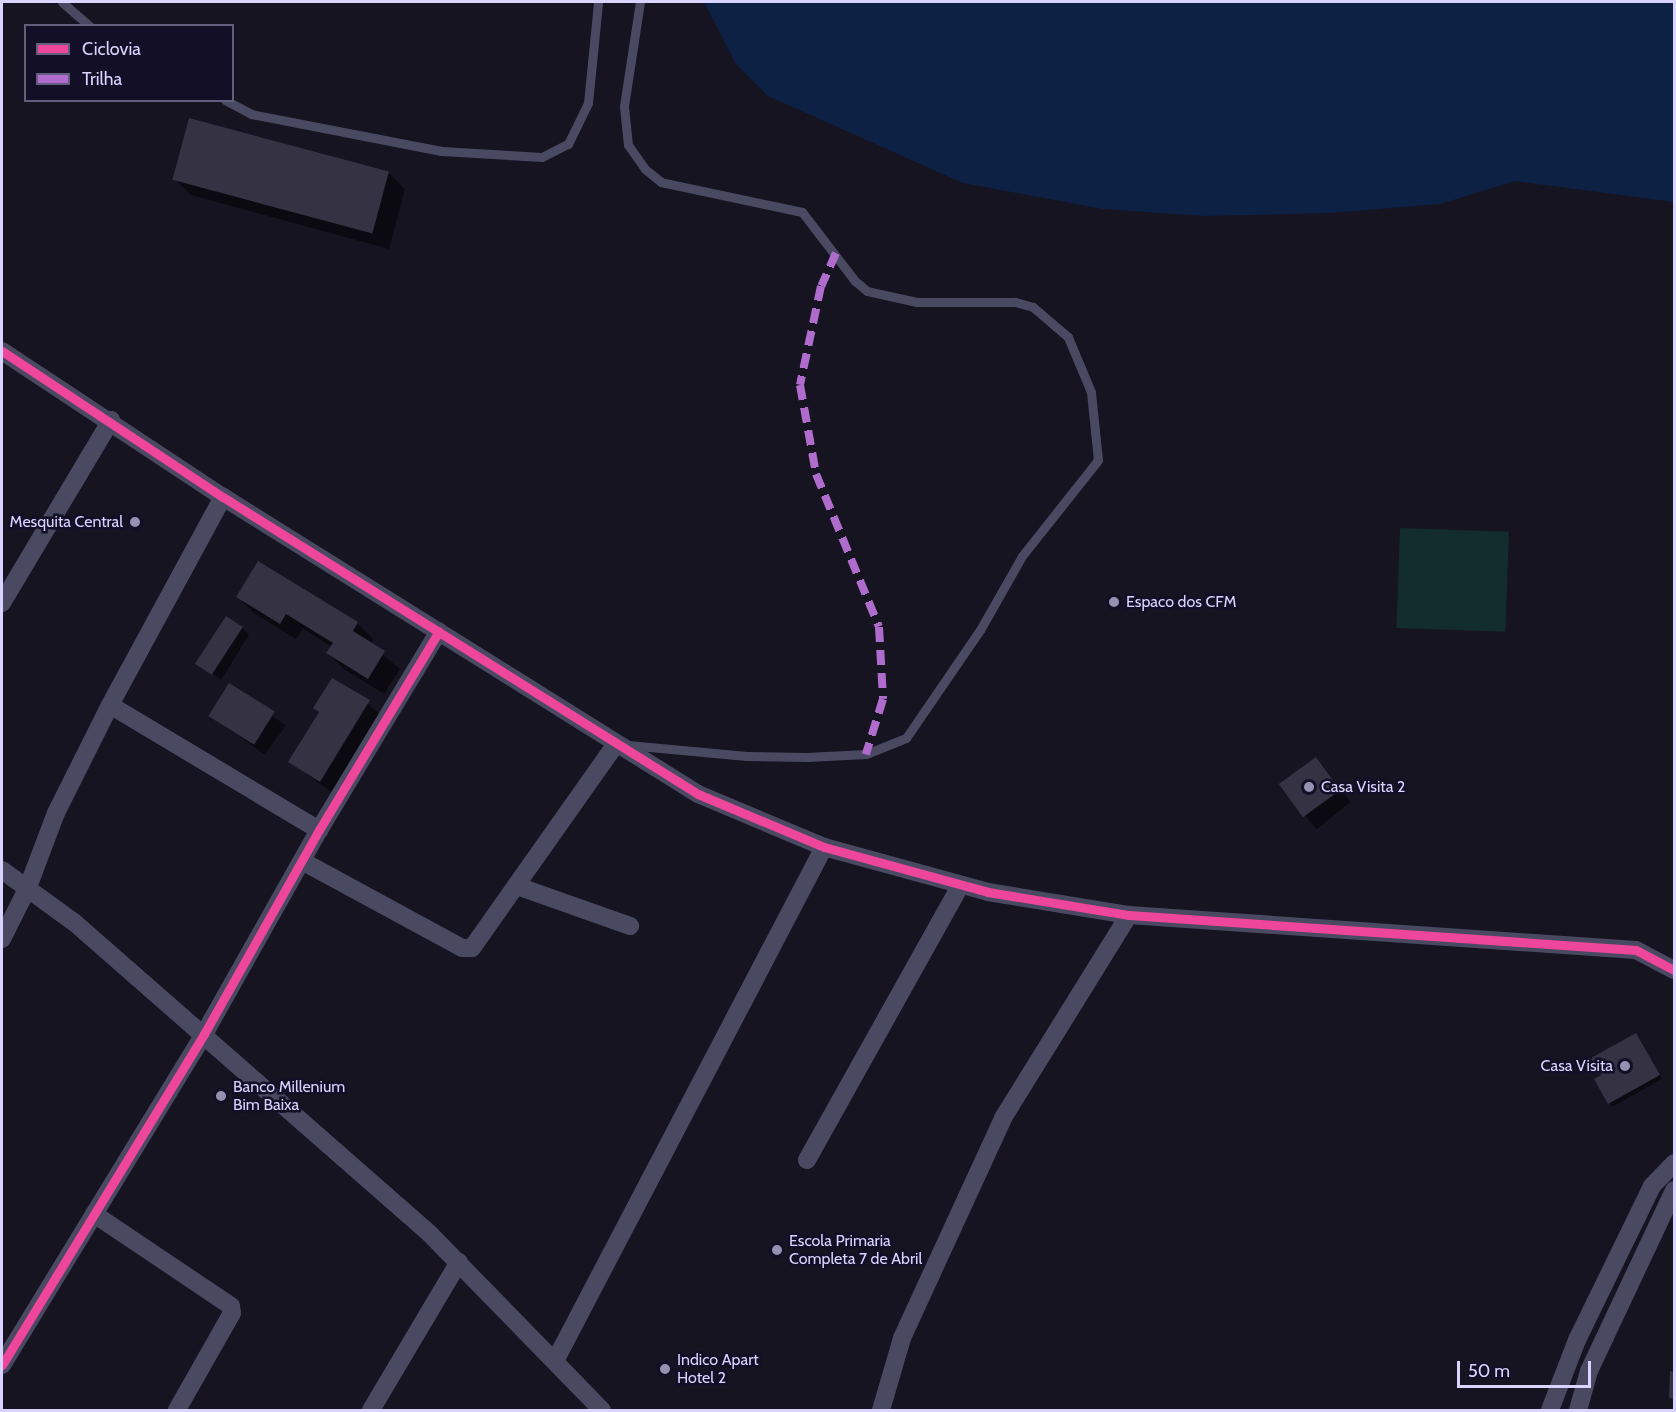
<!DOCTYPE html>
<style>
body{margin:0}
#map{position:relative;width:1676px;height:1412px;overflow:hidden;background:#161421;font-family:Cabin,sans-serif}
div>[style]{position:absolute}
.green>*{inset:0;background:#132c2d;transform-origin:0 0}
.water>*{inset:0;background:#0d2144}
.shadow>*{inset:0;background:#0007;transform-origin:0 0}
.building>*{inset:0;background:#343243;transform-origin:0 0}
.lane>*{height:9px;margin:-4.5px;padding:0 4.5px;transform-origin:4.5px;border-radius:4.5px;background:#4a4962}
.street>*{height:18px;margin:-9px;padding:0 9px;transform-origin:9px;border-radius:9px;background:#4a4962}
.quiet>*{height:8px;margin-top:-4px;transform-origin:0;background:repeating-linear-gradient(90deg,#b06ccc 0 15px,transparent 0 23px)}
.cycleway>*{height:9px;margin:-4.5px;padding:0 4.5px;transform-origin:4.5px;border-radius:4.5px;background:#ed469a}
.dots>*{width:16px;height:16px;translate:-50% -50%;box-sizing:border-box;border:3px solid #130f26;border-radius:50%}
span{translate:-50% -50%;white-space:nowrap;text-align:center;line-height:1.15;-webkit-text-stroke:5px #130f26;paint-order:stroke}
.poi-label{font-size:16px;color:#d9d4ff}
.right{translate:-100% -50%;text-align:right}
.left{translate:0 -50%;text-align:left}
.frame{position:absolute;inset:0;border:3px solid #d9d4ff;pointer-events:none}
.legend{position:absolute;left:24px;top:24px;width:210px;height:78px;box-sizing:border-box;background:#130f26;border:2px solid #625e7d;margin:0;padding:8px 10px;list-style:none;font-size:18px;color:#d9d4ff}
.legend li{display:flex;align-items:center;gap:12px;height:30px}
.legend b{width:30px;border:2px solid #625e7d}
.scale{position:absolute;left:1457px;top:1361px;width:134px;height:27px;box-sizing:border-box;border:3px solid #d9d4ff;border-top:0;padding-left:8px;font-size:18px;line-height:21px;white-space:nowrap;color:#d9d4ff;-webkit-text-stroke:4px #130f26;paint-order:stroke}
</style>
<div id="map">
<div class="green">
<div style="left:1400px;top:528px;width:109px;height:100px;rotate:2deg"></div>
</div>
<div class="water">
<div style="clip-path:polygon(704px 2px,1674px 2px,1674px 202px,1515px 181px,1440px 204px,1331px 213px,1204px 216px,1103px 209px,963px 183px,768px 96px,736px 64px)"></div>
</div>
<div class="shadow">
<div style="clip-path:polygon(389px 173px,405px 189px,389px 249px,191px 195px,175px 179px)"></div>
<div style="clip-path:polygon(238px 597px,357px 623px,373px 639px,370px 644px,400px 669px,384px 694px,344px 669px,328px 653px,332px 647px,303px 629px,296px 639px,254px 613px)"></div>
<div style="clip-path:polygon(242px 628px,249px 635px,221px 680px,198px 663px)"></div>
<div style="clip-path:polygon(333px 680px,381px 714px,332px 793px,290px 762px,320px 714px,315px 708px)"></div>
<div style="left:230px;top:685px;width:69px;height:36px;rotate:36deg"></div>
<div style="left:1316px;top:759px;width:55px;height:44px;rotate:51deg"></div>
<div style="clip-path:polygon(1635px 1035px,1662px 1079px,1612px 1107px,1596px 1080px)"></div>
</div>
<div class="building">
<div style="left:189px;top:118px;width:207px;height:64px;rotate:15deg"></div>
<div style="clip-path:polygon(258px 561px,358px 622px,353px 631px,385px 651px,368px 679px,326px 653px,333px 643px,286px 614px,280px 624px,236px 597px)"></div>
<div style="left:226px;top:616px;width:20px;height:57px;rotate:33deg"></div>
<div style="clip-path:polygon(332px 678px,370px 700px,320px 782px,288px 762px,319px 712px,313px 708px)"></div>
<div style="left:229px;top:683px;width:54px;height:39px;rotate:32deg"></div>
<div style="left:1316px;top:757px;width:41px;height:46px;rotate:54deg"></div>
<div style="clip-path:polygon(1636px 1033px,1660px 1075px,1608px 1104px,1594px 1079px,1601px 1075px,1591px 1058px)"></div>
<div style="clip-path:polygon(1670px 1371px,1674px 1372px,1674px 1399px,1669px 1398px)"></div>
</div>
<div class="lane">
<div style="left:62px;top:2px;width:37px;rotate:41deg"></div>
<div style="left:225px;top:100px;width:30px;rotate:28deg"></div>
<div style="left:251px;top:114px;width:194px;rotate:11deg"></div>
<div style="left:441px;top:151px;width:101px;rotate:3.4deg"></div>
<div style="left:542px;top:157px;width:29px;rotate:-27deg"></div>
<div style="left:568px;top:144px;width:46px;rotate:-64deg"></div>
<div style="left:588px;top:103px;width:101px;rotate:-84.3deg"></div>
<div style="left:628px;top:745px;width:119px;rotate:5.3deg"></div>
<div style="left:746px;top:756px;width:61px;rotate:0.9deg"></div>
<div style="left:807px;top:757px;width:59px;rotate:-2.9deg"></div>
<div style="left:866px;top:754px;width:43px;rotate:-21.8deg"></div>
<div style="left:906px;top:738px;width:131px;rotate:-55.6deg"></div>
<div style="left:980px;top:630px;width:85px;rotate:-60.4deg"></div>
<div style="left:1022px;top:556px;width:122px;rotate:-51.6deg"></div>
<div style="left:1098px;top:460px;width:68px;rotate:-95.9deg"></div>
<div style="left:1091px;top:392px;width:60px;rotate:-112.7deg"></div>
<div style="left:1068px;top:337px;width:46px;rotate:-139.4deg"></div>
<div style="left:1033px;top:307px;width:19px;rotate:-164deg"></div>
<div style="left:1015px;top:302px;width:98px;rotate:180deg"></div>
<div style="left:917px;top:302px;width:51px;rotate:-167.6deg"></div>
<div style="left:867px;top:291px;width:16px;rotate:-140deg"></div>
<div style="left:855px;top:281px;width:87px;rotate:-127.5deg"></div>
<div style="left:802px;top:212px;width:144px;rotate:-168deg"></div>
<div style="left:661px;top:182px;width:21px;rotate:-141deg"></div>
<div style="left:645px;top:169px;width:29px;rotate:-125deg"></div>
<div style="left:628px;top:145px;width:39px;rotate:-96deg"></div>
<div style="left:624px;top:106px;width:105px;rotate:-81.3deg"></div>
</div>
<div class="street">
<div style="left:2px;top:351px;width:265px;rotate:33.5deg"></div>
<div style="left:223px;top:497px;width:560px;rotate:32.02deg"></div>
<div style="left:698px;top:794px;width:137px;rotate:22.8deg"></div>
<div style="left:824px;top:847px;width:170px;rotate:15.3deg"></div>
<div style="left:988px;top:892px;width:143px;rotate:9.3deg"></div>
<div style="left:1129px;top:915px;width:508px;rotate:3.95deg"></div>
<div style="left:1636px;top:950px;width:43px;rotate:27.8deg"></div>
<div style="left:2px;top:603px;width:213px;rotate:-59.2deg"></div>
<div style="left:110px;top:705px;width:244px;rotate:30.9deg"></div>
<div style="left:302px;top:861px;width:182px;rotate:28.5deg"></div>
<div style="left:462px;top:948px;width:10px"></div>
<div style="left:472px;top:948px;width:250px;rotate:-54.8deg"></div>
<div style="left:2px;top:870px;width:90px;rotate:36deg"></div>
<div style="left:75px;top:923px;width:472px;rotate:41.2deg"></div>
<div style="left:430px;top:1234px;width:246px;rotate:45.7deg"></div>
<div style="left:517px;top:886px;width:120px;rotate:19.5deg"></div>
<div style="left:2px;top:939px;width:58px;rotate:-63.4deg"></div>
<div style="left:28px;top:887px;width:79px;rotate:-69.3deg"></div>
<div style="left:56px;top:813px;width:121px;rotate:-63.4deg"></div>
<div style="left:110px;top:705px;width:237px;rotate:-61.5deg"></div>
<div style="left:807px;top:1160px;width:314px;rotate:-60.8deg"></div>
<div style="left:94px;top:1214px;width:165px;rotate:33.9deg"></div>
<div style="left:231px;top:1306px;width:7px;rotate:82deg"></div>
<div style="left:232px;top:1313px;width:112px;rotate:119.6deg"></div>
<div style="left:555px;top:1361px;width:580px;rotate:-62.37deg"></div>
<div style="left:2px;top:1365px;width:388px;rotate:-58.6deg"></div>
<div style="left:204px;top:1034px;width:234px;rotate:-60.6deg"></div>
<div style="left:319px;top:830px;width:232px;rotate:-58.9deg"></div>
<div style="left:371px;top:1410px;width:172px;rotate:-59.3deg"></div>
<div style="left:881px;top:1410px;width:75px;rotate:-73.7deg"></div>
<div style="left:902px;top:1338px;width:242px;rotate:-65.3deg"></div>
<div style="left:1003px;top:1118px;width:239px;rotate:-58.2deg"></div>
<div style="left:1550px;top:1410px;width:75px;rotate:-68.9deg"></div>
<div style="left:1577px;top:1340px;width:171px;rotate:-64deg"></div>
<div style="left:1652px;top:1186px;width:32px;rotate:-46deg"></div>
<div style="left:1578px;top:1410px;width:41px;rotate:-74.2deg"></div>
<div style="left:1589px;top:1371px;width:200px;rotate:-64.8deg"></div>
</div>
<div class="quiet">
<div style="left:836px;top:253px;width:36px;rotate:114deg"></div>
<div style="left:821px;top:286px;width:101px;rotate:102deg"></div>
<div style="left:800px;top:385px;width:90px;rotate:79.8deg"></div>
<div style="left:816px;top:474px;width:165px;rotate:67.6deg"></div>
<div style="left:879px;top:627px;width:72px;rotate:86.8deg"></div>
<div style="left:883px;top:699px;width:58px;rotate:107.2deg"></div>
</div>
<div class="cycleway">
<div style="left:2px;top:351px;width:265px;rotate:33.5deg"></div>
<div style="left:223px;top:497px;width:560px;rotate:32.02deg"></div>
<div style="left:698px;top:794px;width:137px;rotate:22.8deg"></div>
<div style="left:824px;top:847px;width:170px;rotate:15.3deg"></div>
<div style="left:988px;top:892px;width:143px;rotate:9.3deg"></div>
<div style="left:1129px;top:915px;width:508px;rotate:3.95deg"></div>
<div style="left:1636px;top:950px;width:43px;rotate:27.8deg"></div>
<div style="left:2px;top:1365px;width:388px;rotate:-58.6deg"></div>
<div style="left:204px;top:1034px;width:234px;rotate:-60.6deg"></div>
<div style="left:319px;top:830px;width:232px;rotate:-58.9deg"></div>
</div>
<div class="dots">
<div style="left:135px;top:522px;background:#9591b1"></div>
<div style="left:1114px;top:602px;background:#9591b1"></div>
<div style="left:1309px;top:787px;background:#9591b1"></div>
<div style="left:1625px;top:1066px;background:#9591b1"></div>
<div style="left:221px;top:1096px;background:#9591b1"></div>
<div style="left:777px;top:1250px;background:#9591b1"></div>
<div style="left:665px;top:1369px;background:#9591b1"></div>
</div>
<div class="poi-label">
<span class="right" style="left:123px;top:522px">Mesquita Central</span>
<span class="left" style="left:1126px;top:602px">Espaco dos CFM</span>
<span class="left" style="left:1321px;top:787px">Casa Visita 2</span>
<span class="right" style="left:1613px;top:1066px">Casa Visita</span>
<span class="left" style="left:233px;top:1096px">Banco Millenium<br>Bim Baixa</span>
<span class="left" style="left:789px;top:1250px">Escola Primaria<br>Completa 7 de Abril</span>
<span class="left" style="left:677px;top:1369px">Indico Apart<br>Hotel 2</span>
</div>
<div class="frame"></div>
<ul class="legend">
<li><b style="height:8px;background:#ed469a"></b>Ciclovia</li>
<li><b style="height:8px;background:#b06ccc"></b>Trilha</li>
</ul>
<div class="scale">50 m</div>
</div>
